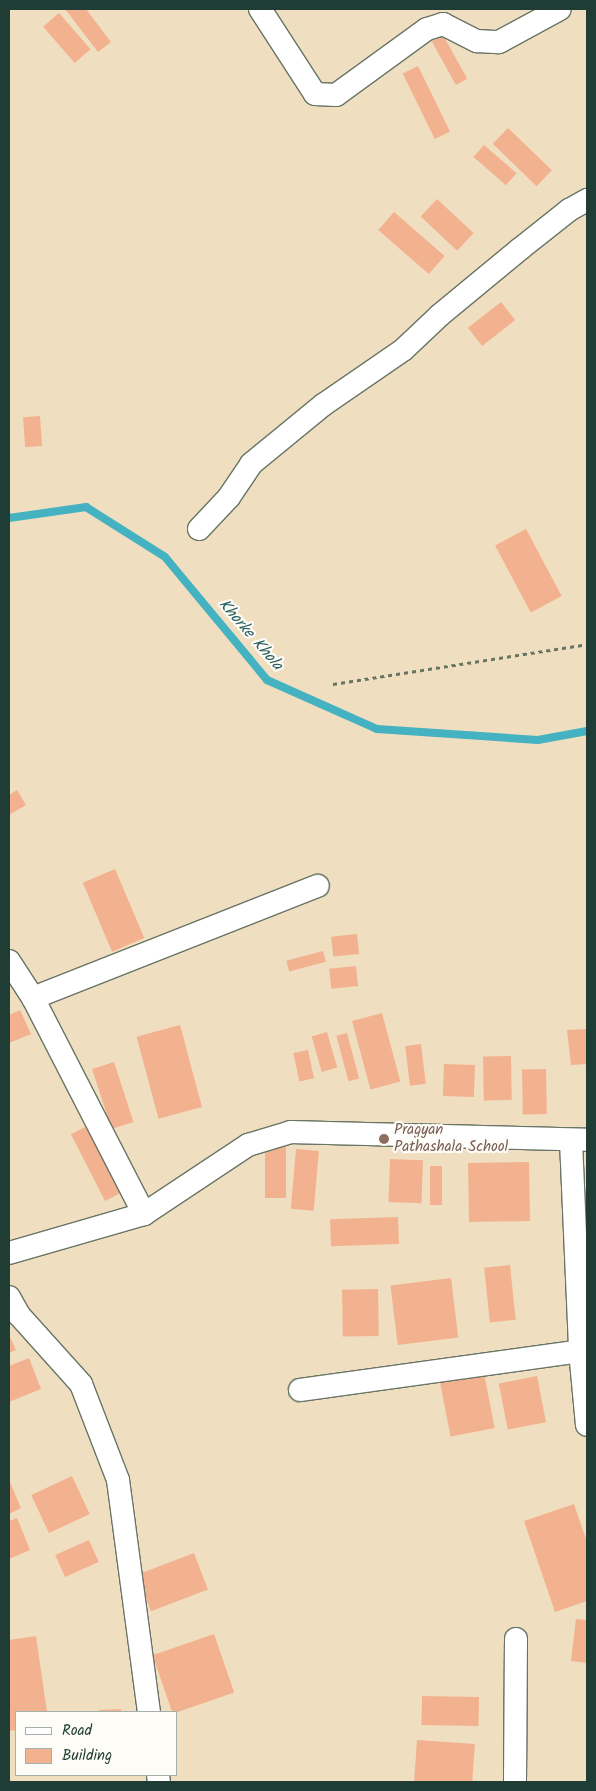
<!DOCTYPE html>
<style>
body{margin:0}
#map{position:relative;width:596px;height:1791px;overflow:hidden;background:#f0dec0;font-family:Kalam,sans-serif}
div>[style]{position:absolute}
.stream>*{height:8px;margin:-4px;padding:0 4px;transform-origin:4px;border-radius:4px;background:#44b2c1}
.building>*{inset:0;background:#f3b28f;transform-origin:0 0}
.path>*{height:3px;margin-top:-1.5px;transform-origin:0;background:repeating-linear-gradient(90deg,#687565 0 4px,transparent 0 8px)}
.roads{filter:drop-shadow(1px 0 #687565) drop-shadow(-1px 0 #687565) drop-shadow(0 1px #687565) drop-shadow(0 -1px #687565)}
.minor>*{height:22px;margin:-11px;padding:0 11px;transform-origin:11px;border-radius:11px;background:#fff}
.dots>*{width:14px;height:14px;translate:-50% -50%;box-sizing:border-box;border:2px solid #fdfcf7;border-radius:50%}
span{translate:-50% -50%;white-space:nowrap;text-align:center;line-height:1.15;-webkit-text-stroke:4.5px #fdfcf7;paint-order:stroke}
.education-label{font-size:15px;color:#785e54}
.left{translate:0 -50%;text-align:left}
.water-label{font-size:16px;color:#2a605e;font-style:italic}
.frame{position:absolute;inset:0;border:10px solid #1f3d34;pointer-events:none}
.legend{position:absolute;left:15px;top:1711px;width:162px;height:65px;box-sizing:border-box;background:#fdfcf7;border:1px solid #a4b0a9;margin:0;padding:6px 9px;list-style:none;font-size:15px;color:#1f3d34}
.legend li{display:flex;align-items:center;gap:10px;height:25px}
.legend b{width:25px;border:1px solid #a4b0a9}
</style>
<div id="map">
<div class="stream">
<div style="left:9px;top:518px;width:78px;rotate:-8.1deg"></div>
<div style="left:86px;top:507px;width:93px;rotate:32.3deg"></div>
<div style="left:165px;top:557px;width:160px;rotate:50.3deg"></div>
<div style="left:267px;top:680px;width:120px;rotate:24deg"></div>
<div style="left:377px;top:729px;width:161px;rotate:3.9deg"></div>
<div style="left:538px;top:740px;width:50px;rotate:-10.4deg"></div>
</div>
<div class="building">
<div style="clip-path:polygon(65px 9px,86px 9px,111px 42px,98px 52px)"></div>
<div style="left:59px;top:13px;width:48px;height:21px;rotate:49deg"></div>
<div style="left:443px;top:35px;width:50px;height:13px;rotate:61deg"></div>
<div style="left:418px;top:66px;width:73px;height:17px;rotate:64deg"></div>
<div style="left:508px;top:128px;width:61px;height:22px;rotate:44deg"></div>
<div style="left:484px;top:145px;width:43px;height:16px;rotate:41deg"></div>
<div style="left:437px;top:199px;width:50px;height:24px;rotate:43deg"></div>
<div style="left:394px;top:212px;width:67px;height:24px;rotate:41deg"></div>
<div style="left:501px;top:302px;width:23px;height:42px;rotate:52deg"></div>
<div style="left:40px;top:416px;width:30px;height:17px;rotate:86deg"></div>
<div style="left:526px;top:529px;width:76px;height:35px;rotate:62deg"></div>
<div style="clip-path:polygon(17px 790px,26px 805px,9px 815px,9px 795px)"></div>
<div style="left:115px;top:869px;width:75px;height:35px;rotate:67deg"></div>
<div style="left:357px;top:934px;width:20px;height:26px;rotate:84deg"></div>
<div style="left:323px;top:951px;width:11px;height:38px;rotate:75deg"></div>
<div style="left:356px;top:966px;width:20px;height:27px;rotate:84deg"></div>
<div style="clip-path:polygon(20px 1010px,31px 1034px,9px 1043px,9px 1015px)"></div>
<div style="left:382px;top:1013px;width:71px;height:31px;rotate:75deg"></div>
<div style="left:180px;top:1025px;width:85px;height:45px;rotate:75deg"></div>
<div style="clip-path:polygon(587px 1029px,587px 1064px,571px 1065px,567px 1030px)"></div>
<div style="left:327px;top:1032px;width:37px;height:16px;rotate:74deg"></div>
<div style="left:347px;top:1033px;width:47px;height:11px;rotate:75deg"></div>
<div style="left:421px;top:1044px;width:40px;height:16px;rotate:83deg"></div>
<div style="left:308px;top:1050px;width:29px;height:15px;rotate:78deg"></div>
<div style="left:511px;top:1056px;width:44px;height:28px;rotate:89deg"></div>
<div style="left:114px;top:1062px;width:63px;height:23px;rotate:72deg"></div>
<div style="left:444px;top:1064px;width:31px;height:32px;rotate:2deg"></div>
<div style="left:546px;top:1069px;width:45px;height:24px;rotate:89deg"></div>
<div style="left:87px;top:1126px;width:75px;height:18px;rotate:63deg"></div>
<div style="left:265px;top:1142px;width:21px;height:56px"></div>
<div style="left:296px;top:1149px;width:23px;height:60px;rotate:5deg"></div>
<div style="left:390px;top:1159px;width:33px;height:43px;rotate:2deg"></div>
<div style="left:529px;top:1162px;width:59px;height:61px;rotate:89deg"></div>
<div style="left:430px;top:1166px;width:12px;height:39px"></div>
<div style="left:398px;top:1217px;width:27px;height:68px;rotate:88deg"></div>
<div style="left:510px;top:1265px;width:55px;height:26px;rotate:84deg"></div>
<div style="left:451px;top:1278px;width:60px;height:61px;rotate:83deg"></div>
<div style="left:378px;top:1289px;width:47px;height:36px;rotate:89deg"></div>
<div style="clip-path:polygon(9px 1335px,16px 1350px,9px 1353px)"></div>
<div style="clip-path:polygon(29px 1358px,41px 1389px,9px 1402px,9px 1366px)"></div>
<div style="left:484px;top:1373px;width:56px;height:45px;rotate:79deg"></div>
<div style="left:537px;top:1376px;width:47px;height:39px;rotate:79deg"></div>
<div style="left:72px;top:1476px;width:42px;height:45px;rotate:65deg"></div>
<div style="clip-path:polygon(9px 1480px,21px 1508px,9px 1514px)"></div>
<div style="clip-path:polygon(574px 1504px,587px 1542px,587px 1601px,555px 1612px,524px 1521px)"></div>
<div style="clip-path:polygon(17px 1518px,30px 1550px,9px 1559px,9px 1521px)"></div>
<div style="left:89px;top:1540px;width:24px;height:37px;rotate:66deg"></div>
<div style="left:194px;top:1553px;width:39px;height:61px;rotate:69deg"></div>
<div style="clip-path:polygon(576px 1619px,587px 1620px,587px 1663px,571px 1661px)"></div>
<div style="left:214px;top:1634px;width:62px;height:65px;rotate:71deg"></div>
<div style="clip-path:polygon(36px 1636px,47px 1712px,16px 1712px,16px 1730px,9px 1731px,9px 1640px)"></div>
<div style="left:422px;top:1696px;width:57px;height:29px;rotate:1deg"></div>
<div style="clip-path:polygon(121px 1709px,121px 1712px,99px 1712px,99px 1710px)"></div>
<div style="left:417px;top:1740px;width:58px;height:42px;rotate:4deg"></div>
</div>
<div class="path">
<div style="left:333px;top:684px;width:257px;rotate:-8.9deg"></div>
</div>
<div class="roads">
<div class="minor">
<div style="left:260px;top:9px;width:101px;rotate:57.1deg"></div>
<div style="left:315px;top:94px;width:21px;rotate:3deg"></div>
<div style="left:336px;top:95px;width:112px;rotate:-36deg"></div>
<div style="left:427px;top:29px;width:17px;rotate:-17deg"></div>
<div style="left:443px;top:24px;width:38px;rotate:27deg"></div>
<div style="left:477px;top:41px;width:22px;rotate:3deg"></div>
<div style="left:499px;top:42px;width:69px;rotate:-28.4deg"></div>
<div style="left:199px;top:529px;width:44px;rotate:-46.8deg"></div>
<div style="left:229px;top:497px;width:40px;rotate:-56deg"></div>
<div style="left:251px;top:464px;width:93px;rotate:-39.3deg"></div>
<div style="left:323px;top:405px;width:97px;rotate:-34.5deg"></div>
<div style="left:403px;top:350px;width:51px;rotate:-43.4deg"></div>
<div style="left:440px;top:315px;width:104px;rotate:-39.5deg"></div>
<div style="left:520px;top:249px;width:63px;rotate:-38.5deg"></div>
<div style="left:569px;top:210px;width:21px;rotate:-29deg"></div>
<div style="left:9px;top:961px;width:44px;rotate:57deg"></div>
<div style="left:33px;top:998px;width:243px;rotate:62.8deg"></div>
<div style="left:33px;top:998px;width:306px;rotate:-21.5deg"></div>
<div style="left:571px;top:1141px;width:210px;rotate:87.5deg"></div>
<div style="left:580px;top:1351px;width:74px;rotate:84.6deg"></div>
<div style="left:9px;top:1253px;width:141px;rotate:-16.1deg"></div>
<div style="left:144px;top:1214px;width:125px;rotate:-33.6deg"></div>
<div style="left:248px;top:1145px;width:45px;rotate:-16.8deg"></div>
<div style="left:291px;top:1132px;width:296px;rotate:1.5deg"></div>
<div style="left:9px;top:1297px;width:21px;rotate:61deg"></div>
<div style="left:19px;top:1315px;width:93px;rotate:48.1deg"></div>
<div style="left:81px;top:1384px;width:103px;rotate:68.9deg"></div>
<div style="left:118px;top:1480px;width:234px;rotate:82.4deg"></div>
<div style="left:300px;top:1390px;width:283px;rotate:-7.9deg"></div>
<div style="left:158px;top:1775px;width:7px;rotate:82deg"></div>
<div style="left:515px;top:1782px;width:143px;rotate:-89.6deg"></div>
</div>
</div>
<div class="dots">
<div style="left:384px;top:1139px;background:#8d6e63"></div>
</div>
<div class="education-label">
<span class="left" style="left:394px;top:1139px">Pragyan<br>Pathashala School</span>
</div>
<div class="water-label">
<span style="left:250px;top:635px;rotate:49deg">Khorke Khola</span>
</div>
<div class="frame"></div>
<ul class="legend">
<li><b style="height:6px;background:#fff"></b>Road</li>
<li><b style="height:14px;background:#f3b28f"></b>Building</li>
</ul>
</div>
